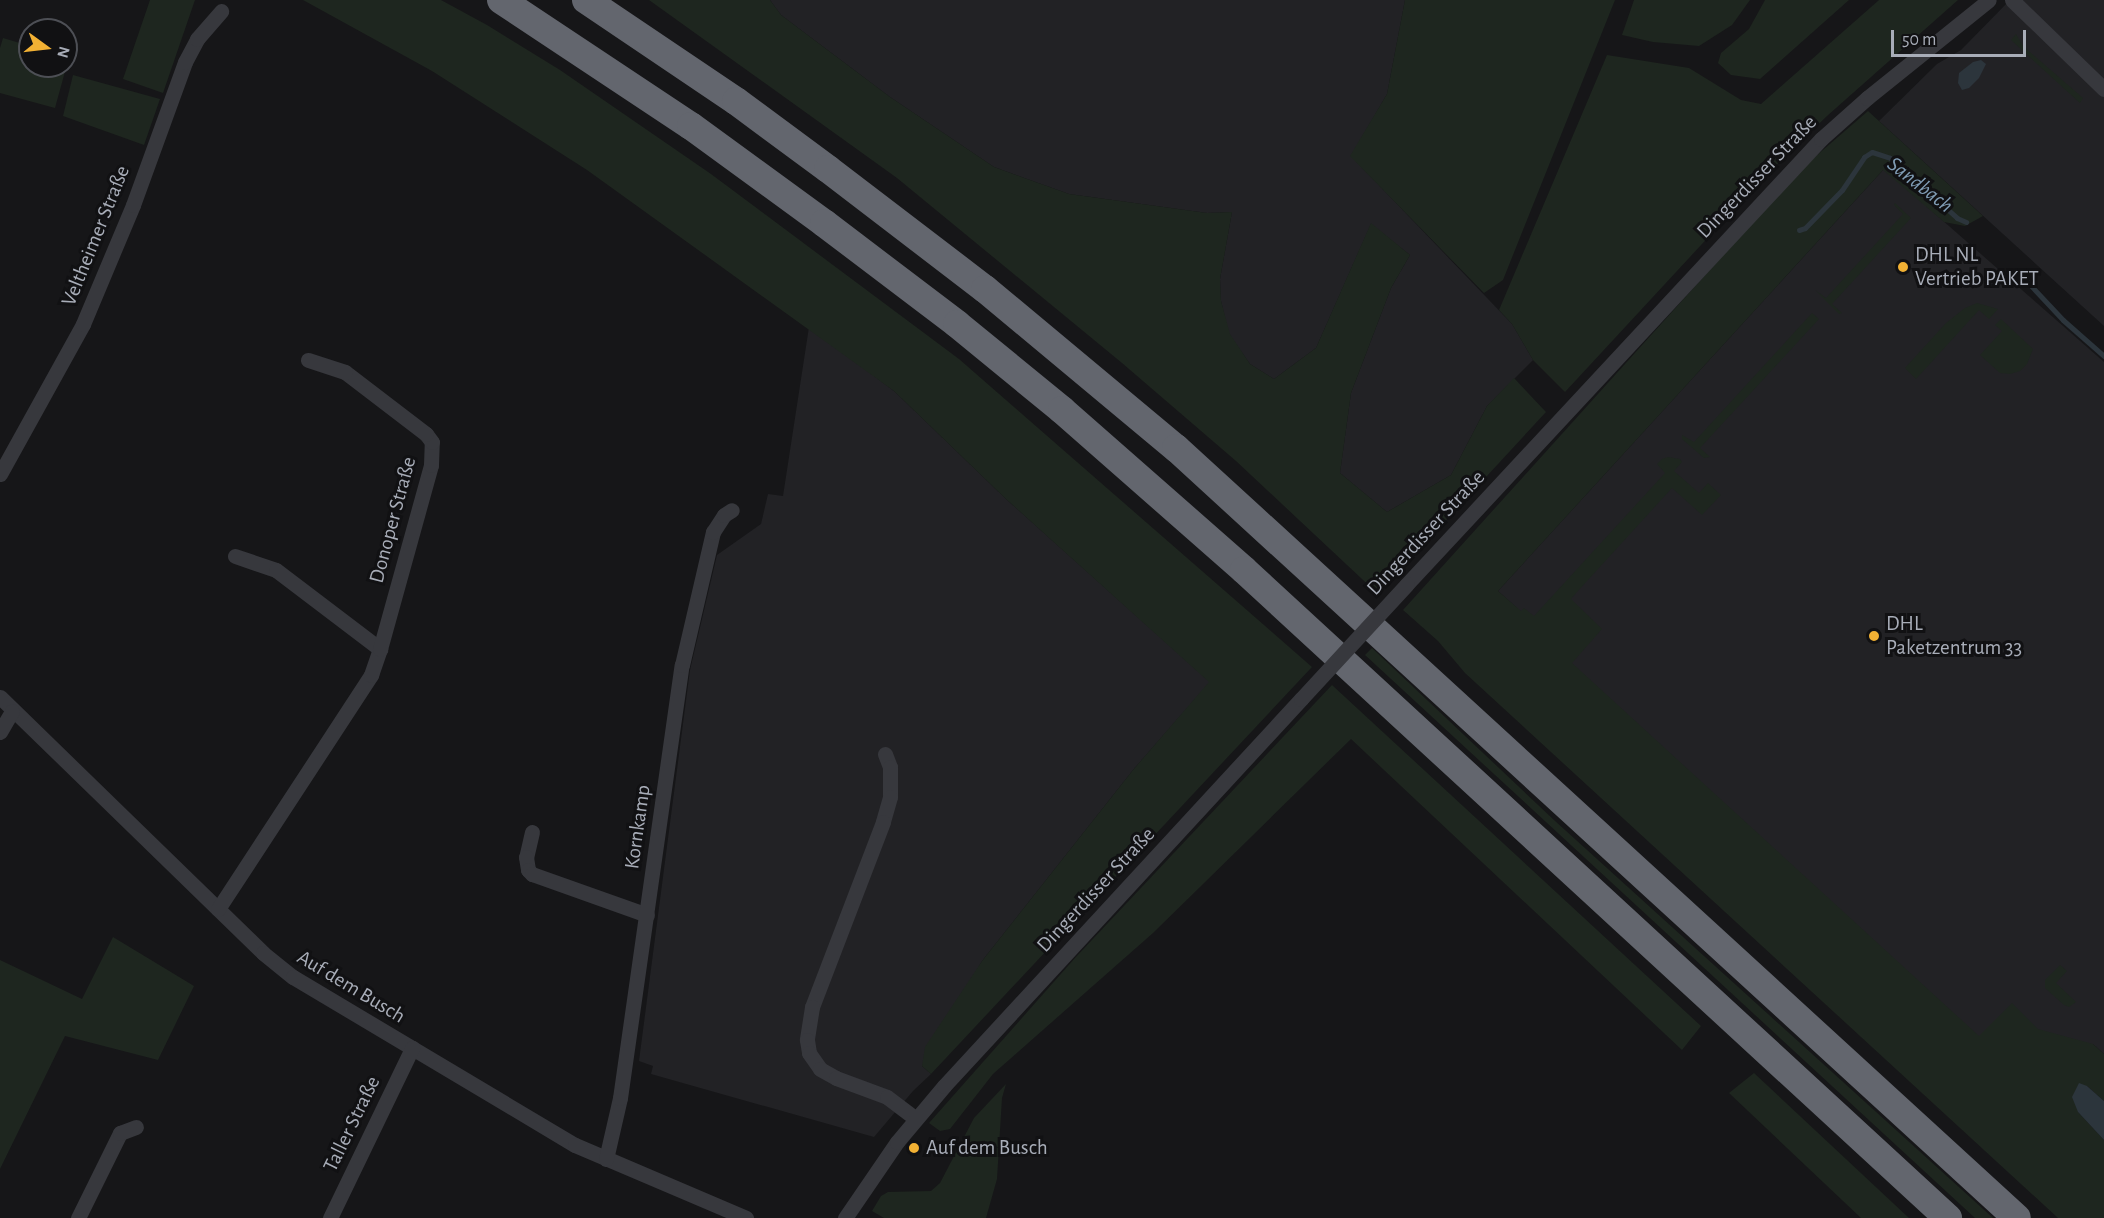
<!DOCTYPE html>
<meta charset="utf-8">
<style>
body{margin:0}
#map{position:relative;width:2104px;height:1218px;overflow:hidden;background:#161618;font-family:"Alegreya Sans",sans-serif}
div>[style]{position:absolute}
.built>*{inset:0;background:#222225}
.green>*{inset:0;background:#1e261f}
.water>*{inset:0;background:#2c353c}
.stream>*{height:5px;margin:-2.5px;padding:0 2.5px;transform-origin:2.5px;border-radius:2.5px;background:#2c353c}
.street>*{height:15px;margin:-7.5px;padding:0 7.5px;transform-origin:7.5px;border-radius:7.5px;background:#37383d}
.highway>*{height:28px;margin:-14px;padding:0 14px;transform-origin:14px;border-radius:14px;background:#63666e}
.street-bridge>*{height:15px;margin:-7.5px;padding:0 7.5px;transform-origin:7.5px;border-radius:7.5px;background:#37383d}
.dots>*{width:16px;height:16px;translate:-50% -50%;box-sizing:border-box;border:3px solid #111113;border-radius:50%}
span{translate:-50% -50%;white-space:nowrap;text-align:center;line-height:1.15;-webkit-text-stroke:6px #111113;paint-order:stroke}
.street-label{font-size:21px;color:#a8adb8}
.poi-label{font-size:21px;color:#a8adb8}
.left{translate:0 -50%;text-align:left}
.water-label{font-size:22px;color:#7f9bb3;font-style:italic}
.north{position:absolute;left:18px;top:18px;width:60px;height:60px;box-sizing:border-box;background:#111113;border:2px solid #4d4f55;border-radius:50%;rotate:105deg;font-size:16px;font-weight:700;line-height:24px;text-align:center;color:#a8adb8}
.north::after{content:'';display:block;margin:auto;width:21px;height:27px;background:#f2b134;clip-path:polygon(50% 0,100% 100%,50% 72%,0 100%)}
.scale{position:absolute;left:1891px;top:30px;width:135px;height:27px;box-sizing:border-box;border:3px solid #a8adb8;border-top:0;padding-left:8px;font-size:18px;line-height:21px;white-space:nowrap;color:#a8adb8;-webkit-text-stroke:4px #111113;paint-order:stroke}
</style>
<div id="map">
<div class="built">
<div style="clip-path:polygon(770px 0,1405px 0,1387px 94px,1351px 156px,1512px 324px,1533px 360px,1487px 406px,1451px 475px,1387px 512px,1340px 473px,1351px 393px,1391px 288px,1410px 255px,1371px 224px,1316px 348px,1274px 379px,1250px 364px,1229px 334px,1221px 301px,1220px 279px,1232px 212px,1207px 213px,1069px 194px,994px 167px,890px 97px,781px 15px)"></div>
<div style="clip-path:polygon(2010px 0,2104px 0,2104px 326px,1879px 121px,1937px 64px,1961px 50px)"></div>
<div style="clip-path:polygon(1884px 169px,2104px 362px,2104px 1054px,2093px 1044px,2036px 1106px,1511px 648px,1534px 623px,1498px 591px)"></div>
<div style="clip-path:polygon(809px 327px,894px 391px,1006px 499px,1210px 682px,1133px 770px,982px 961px,922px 1066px,931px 1074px,913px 1091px,874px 1137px,651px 1074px,653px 1066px,639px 1061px,690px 670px,717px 555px,761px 524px,768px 494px,783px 496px)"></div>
</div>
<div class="green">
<div style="clip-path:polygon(150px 0,195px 0,163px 93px,123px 79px)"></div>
<div style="clip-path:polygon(303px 0,441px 0,487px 25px,560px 70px,711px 174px,959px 359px,1312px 667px,931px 1074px,922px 1066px,925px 1047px,982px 961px,1133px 770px,1209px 682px,1006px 499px,894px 391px,587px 170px,432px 71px)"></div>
<div style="clip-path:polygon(649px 0,770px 0,781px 15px,890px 97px,994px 167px,1069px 194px,1207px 213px,1232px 212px,1220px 279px,1221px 301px,1230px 334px,1250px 364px,1274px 379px,1316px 348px,1371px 223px,1410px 255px,1391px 288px,1351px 393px,1340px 473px,1387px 512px,1451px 475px,1487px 406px,1514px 378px,1546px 412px,1378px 594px,1236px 461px,1122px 363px,897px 178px)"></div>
<div style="clip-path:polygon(1405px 0,1615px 0,1503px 280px,1484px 293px,1350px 156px,1387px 94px)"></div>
<div style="clip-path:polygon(1634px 0,1750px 0,1732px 25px,1699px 46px,1653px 42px,1622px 35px)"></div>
<div style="clip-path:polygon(1765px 0,1849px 0,1760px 79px,1731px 75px,1718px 63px,1721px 53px,1749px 29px)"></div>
<div style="clip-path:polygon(1879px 0,1958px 0,1827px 116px,1764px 177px,1565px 392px,1533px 360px,1512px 324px,1499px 310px,1607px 55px,1689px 68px,1741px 100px,1761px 104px)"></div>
<div style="clip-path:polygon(2016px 34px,2023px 46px,2083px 98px,2080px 103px,2011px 40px)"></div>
<div style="clip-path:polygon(3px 38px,30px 46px,30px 66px,66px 66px,66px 56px,69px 57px,55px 108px,0 93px,0 48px)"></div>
<div style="clip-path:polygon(73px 75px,160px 99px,144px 145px,63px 116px)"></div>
<div style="clip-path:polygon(1868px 111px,1983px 216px,1965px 226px,1944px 222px,1883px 170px,1498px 591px,1521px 611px,1524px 608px,1534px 616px,1665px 473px,1657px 464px,1662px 459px,1668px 457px,1680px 459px,1682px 462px,1674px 471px,1699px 493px,1708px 483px,1721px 495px,1702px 515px,1672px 488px,1577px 592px,1571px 599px,1602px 629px,1572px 663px,1979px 1036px,2012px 1003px,2038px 1029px,2093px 1044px,2104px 1054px,2104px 1101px,2087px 1086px,2078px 1112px,2104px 1140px,2104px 1218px,2058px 1218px,1465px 673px,1438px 641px,1403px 610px,1772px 201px,1816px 156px)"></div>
<div style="clip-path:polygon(1895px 203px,1911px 218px,1832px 304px,1842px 313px,1839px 314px,1815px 290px,1826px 298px,1903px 214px,1894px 205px)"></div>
<div style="clip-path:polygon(1977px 303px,1998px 309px,1989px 319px,1979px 310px,1916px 379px,1905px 368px,1946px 323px,1965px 308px)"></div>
<div style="clip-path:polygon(1812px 313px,1819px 319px,1700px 448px,1710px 457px,1704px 458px,1682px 439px,1682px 435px,1694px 442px)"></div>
<div style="clip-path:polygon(2001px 319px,2033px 349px,2027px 364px,2020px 371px,2010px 374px,2000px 373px,1980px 355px,2002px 331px,1995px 325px)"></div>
<div style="clip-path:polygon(1372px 648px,1554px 820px,1993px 1218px,1975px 1218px,1365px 655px)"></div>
<div style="clip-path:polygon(1332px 685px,1701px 1026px,1682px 1050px,1351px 739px,1153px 933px,993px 1074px,950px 1129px,940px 1131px,929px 1123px,1075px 958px)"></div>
<div style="clip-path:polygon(113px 937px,194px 986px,158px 1060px,65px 1036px,0 1169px,0 960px,82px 999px)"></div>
<div style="clip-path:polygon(2060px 965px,2067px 971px,2056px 983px,2076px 1002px,2069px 1007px,2064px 1005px,2045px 988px,2045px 980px)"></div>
<div style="clip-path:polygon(1754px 1073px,1909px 1218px,1861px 1218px,1729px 1093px)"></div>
<div style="clip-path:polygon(1006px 1084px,1002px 1098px,997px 1179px,986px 1218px,884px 1218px,872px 1211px,881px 1196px,888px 1192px,931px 1191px,940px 1183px,974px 1118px)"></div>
</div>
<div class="water">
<div style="clip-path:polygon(1981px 60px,1986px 64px,1979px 78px,1969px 88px,1962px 90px,1958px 83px,1959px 73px,1973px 62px)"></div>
<div style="clip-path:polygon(2079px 1083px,2087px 1086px,2104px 1101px,2104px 1140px,2078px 1112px,2072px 1097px)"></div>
</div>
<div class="stream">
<div style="left:1799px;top:230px;width:6px;rotate:-18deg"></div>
<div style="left:1805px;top:228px;width:53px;rotate:-45.8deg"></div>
<div style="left:1842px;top:190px;width:40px;rotate:-56deg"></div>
<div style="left:1864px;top:157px;width:9px;rotate:-32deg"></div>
<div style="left:1872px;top:152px;width:19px;rotate:18deg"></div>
<div style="left:1890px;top:158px;width:90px;rotate:41.8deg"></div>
<div style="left:1957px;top:218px;width:10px;rotate:24deg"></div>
<div style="left:2020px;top:274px;width:63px;rotate:46.9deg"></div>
<div style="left:2063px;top:320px;width:55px;rotate:41.3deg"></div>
</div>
<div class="street">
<div style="left:2012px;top:0;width:128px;rotate:44.1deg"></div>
<div style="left:0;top:474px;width:171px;rotate:-61deg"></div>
<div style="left:83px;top:324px;width:129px;rotate:-67.2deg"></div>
<div style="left:133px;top:205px;width:152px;rotate:-70deg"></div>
<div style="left:185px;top:62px;width:26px;rotate:-62deg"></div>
<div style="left:197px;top:39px;width:37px;rotate:-49deg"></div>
<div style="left:235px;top:556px;width:43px;rotate:18.9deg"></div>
<div style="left:276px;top:570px;width:131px;rotate:37.2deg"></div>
<div style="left:1407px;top:584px;width:608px;rotate:-47.07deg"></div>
<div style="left:1821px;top:139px;width:62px;rotate:-41.7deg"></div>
<div style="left:1867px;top:98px;width:156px;rotate:-38.8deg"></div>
<div style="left:0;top:697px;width:367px;rotate:44.2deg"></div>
<div style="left:263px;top:953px;width:38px;rotate:39deg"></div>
<div style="left:293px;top:977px;width:328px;rotate:30.8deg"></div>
<div style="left:575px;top:1145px;width:186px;rotate:23.1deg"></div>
<div style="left:0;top:732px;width:24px;rotate:-60deg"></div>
<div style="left:885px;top:754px;width:14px;rotate:69deg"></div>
<div style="left:890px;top:767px;width:30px;rotate:90deg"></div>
<div style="left:890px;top:797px;width:26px;rotate:106deg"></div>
<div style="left:883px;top:822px;width:198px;rotate:111deg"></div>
<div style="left:812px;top:1007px;width:33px;rotate:99deg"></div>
<div style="left:807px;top:1040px;width:13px;rotate:81deg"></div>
<div style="left:809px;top:1053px;width:19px;rotate:55deg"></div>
<div style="left:820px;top:1069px;width:18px;rotate:29deg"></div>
<div style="left:836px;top:1078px;width:54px;rotate:20.4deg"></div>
<div style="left:887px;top:1097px;width:36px;rotate:37deg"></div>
<div style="left:532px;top:832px;width:26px;rotate:103deg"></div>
<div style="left:526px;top:857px;width:13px;rotate:81deg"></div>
<div style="left:528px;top:870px;width:6px;rotate:45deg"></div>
<div style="left:532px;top:874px;width:122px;rotate:19.6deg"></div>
<div style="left:218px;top:909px;width:280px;rotate:-56.8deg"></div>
<div style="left:371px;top:675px;width:28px;rotate:-71deg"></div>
<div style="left:380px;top:649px;width:191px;rotate:-74.5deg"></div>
<div style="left:431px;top:465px;width:23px;rotate:-88deg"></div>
<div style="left:432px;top:442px;width:10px;rotate:-127deg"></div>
<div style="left:426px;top:434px;width:102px;rotate:-142.6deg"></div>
<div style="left:345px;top:372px;width:39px;rotate:-162deg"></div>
<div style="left:606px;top:1159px;width:63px;rotate:-77.1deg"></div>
<div style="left:620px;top:1098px;width:437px;rotate:-81.9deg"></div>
<div style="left:682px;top:665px;width:137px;rotate:-76.9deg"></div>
<div style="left:713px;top:532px;width:20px;rotate:-57deg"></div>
<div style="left:724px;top:515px;width:9px;rotate:-32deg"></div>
<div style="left:78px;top:1218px;width:95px;rotate:-63.7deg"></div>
<div style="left:120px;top:1133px;width:17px;rotate:-21deg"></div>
<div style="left:330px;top:1218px;width:189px;rotate:-64.2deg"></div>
<div style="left:845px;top:1218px;width:92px;rotate:-55.6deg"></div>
<div style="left:897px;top:1142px;width:73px;rotate:-50deg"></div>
<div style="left:944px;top:1086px;width:527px;rotate:-47.31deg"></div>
</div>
<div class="highway">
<div style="left:501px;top:0;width:228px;rotate:33.6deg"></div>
<div style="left:691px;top:126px;width:165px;rotate:36.1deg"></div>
<div style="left:824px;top:223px;width:167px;rotate:37.2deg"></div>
<div style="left:957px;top:324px;width:136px;rotate:39.3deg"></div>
<div style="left:1062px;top:410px;width:242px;rotate:41.3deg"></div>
<div style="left:1244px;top:570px;width:957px;rotate:42.63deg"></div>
<div style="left:586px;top:0;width:181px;rotate:34deg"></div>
<div style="left:736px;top:101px;width:114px;rotate:36.5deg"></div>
<div style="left:828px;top:169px;width:198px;rotate:37.4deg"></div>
<div style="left:985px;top:289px;width:249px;rotate:39.8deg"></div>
<div style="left:1176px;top:448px;width:1140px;rotate:42.48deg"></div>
</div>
<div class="street-bridge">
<div style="left:1301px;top:699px;width:156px;rotate:-47.3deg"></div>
</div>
<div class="dots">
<div style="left:1903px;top:267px;background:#f2b134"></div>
<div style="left:1874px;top:636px;background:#f2b134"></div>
<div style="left:914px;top:1148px;background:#f2b134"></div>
</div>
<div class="street-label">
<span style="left:1757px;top:177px;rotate:-46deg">Dingerdisser Straße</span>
<span style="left:96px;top:236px;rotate:-68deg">Veltheimer Straße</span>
<span style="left:393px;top:520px;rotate:-75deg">Donoper Straße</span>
<span style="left:1426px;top:533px;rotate:-47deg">Dingerdisser Straße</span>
<span style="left:638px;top:827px;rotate:-82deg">Kornkamp</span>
<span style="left:1096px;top:890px;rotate:-47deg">Dingerdisser Straße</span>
<span style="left:351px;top:987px;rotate:31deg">Auf dem Busch</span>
<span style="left:352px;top:1124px;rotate:-64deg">Taller Straße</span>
</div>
<div class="poi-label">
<span class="left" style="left:1915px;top:267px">DHL NL<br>Vertrieb PAKET</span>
<span class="left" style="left:1886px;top:636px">DHL<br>Paketzentrum 33</span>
<span class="left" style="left:926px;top:1148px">Auf dem Busch</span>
</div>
<div class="water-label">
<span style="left:1920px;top:185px;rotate:38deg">Sandbach</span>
</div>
<div class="north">N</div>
<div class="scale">50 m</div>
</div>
